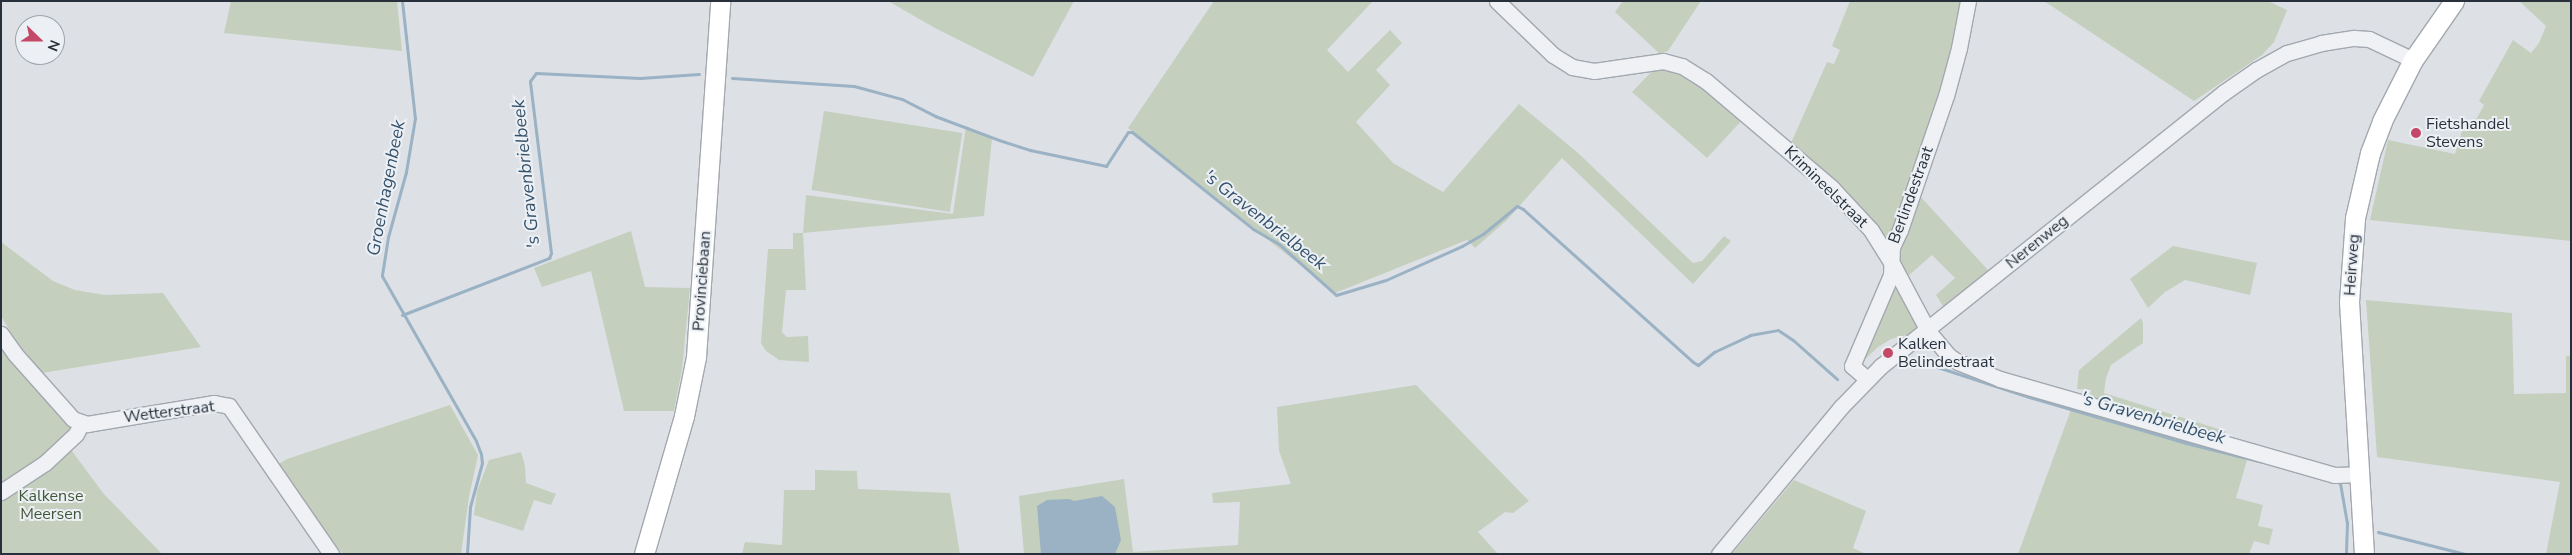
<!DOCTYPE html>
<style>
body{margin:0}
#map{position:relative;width:2572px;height:555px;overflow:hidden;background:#dde1e6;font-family:"Nunito Sans",sans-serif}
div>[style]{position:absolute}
.green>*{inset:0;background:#c4cfbe;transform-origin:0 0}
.water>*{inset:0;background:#9ab2c4}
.stream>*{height:3px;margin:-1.5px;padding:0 1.5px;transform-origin:1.5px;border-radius:1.5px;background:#9ab2c4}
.roads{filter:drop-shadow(1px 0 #a3a8af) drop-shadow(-1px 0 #a3a8af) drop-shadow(0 1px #a3a8af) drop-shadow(0 -1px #a3a8af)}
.minor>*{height:15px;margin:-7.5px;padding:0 7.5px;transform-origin:7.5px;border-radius:7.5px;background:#eff1f4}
.major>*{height:19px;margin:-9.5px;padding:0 9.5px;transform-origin:9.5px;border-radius:9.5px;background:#fff}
.dots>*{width:14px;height:14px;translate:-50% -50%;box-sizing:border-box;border:2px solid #ecf0f4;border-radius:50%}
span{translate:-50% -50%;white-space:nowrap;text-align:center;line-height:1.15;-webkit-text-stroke:4px #ecf0f4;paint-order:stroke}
.poi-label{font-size:16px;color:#27303b}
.left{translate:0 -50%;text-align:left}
.street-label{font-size:16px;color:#27303b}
.park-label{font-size:16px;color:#3f5636}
.water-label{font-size:18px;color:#35526c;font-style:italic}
.frame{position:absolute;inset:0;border:2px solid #27303b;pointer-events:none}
.north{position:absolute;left:15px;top:15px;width:50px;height:50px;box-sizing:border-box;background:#ecf0f4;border:1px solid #9da3aa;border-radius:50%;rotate:112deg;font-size:14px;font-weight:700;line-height:20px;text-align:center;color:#27303b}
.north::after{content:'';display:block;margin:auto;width:18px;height:22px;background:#c44867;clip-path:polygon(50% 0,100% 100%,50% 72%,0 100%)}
</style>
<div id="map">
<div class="green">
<div style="clip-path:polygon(231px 1px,397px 1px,402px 51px,224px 33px)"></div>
<div style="clip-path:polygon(888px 1px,1074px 1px,1033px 77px,935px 28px)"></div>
<div style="clip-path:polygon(1214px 1px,1373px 1px,1327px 50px,1348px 72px,1390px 30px,1402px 43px,1376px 70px,1390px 85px,1356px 122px,1393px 163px,1443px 192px,1519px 104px,1577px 152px,1693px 263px,1702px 261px,1724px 236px,1731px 241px,1693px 284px,1562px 158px,1507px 220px,1475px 248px,1467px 240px,1335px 293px,1128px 128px)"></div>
<div style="clip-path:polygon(1623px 1px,1701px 1px,1668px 51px,1660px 54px,1615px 12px)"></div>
<div style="clip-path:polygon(1850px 1px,1964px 1px,1955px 51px,1893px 237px,1883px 235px,1850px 197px,1791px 143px,1827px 62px,1834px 64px,1840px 50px,1832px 46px)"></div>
<div style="clip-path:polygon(2044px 1px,2268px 1px,2287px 10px,2274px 42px,2262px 55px,2194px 101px)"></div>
<div style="clip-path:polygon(2519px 1px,2571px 1px,2571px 241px,2370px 220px,2388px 140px,2455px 154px,2465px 122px,2473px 125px,2484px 105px,2479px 101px,2513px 40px,2531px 53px,2539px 43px,2546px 26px)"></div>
<div style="clip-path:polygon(1656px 67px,1664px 67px,1690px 76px,1744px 118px,1707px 158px,1632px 92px)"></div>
<div style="left:824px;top:111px;width:140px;height:80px;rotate:9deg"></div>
<div style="clip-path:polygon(966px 126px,992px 138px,984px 216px,803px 233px,806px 290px,786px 290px,782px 332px,787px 337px,808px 336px,809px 362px,779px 360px,766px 351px,761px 343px,768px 249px,793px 249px,793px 233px,803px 233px,806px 195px,953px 214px)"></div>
<div style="clip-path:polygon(1919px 195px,1988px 270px,1945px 309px,1936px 295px,1955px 278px,1932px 255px,1907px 277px,1893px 258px)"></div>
<div style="clip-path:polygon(631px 231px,645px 287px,690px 288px,682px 369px,674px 411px,624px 411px,591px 271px,542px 287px,534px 268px)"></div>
<div style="clip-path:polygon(1px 242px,53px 281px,75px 290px,105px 295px,163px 293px,201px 347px,42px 373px,19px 346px,1px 316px)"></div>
<div style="clip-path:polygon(2173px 246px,2257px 263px,2250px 295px,2185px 280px,2165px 292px,2148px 308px,2130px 279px)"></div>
<div style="clip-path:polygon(1893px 274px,1920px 325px,1910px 334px,1891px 339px,1878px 347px,1858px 366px)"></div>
<div style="clip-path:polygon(2366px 300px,2512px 313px,2514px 394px,2566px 393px,2566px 356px,2571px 356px,2571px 554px,2546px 554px,2560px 482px,2377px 457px)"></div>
<div style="clip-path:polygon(2141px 318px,2143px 323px,2143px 343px,2111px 365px,2106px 378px,2104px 393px,2225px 431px,2225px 437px,2089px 399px,2091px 390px,2077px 389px,2079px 370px)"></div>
<div style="clip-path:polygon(1px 341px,80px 434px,69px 447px,103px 493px,162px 554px,1px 554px)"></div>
<div style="clip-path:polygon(1416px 385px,1529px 501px,1513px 513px,1505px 512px,1478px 532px,1498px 554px,1024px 554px,1019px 496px,1124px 479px,1133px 552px,1238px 545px,1240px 502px,1213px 503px,1212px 493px,1291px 484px,1279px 451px,1277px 407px)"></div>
<div style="clip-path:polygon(450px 405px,478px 455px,469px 497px,461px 554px,343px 554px,312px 515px,279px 464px,287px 459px)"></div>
<div style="clip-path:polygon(2072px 407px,2247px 460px,2236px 498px,2263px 505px,2258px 526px,2273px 529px,2269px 545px,2254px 541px,2249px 554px,2018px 554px)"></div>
<div style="clip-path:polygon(521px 452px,525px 466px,526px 483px,556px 494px,551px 505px,534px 500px,523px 531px,474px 515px,477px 491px,489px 460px)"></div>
<div style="clip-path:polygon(815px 470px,857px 471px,858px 489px,950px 493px,960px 554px,742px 554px,745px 542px,782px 545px,784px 490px,815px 490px)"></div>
<div style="clip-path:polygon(1794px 480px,1866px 511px,1853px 548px,1866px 554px,1732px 554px)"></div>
</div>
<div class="water">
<div style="clip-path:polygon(1102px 496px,1115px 507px,1121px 540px,1115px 554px,1041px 554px,1037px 506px,1047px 500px,1069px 499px,1074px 501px)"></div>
</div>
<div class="stream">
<div style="left:402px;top:1px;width:118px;rotate:83.7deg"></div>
<div style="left:415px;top:118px;width:55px;rotate:99.5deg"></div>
<div style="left:406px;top:172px;width:67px;rotate:105.5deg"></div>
<div style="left:388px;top:237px;width:39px;rotate:99deg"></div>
<div style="left:382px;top:276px;width:190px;rotate:60.3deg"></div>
<div style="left:476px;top:441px;width:14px;rotate:69deg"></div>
<div style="left:481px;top:454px;width:9px;rotate:84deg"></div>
<div style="left:482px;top:463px;width:46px;rotate:105.3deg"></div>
<div style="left:470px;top:507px;width:47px;rotate:93.7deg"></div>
<div style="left:732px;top:78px;width:122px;rotate:3.8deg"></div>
<div style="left:854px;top:86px;width:50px;rotate:15.2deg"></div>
<div style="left:902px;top:99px;width:37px;rotate:27deg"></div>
<div style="left:935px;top:116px;width:68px;rotate:20.6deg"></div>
<div style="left:999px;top:140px;width:33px;rotate:18deg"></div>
<div style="left:1030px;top:150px;width:78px;rotate:11.9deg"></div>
<div style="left:1106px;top:166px;width:40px;rotate:-57.1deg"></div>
<div style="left:1128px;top:132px;width:4px"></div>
<div style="left:1132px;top:132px;width:155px;rotate:38.7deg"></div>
<div style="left:1253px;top:229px;width:30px;rotate:30deg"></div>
<div style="left:1279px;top:244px;width:76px;rotate:41.8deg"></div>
<div style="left:1336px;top:295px;width:52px;rotate:-16.7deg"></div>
<div style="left:1386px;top:280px;width:83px;rotate:-24.1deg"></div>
<div style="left:1462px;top:246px;width:24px;rotate:-30deg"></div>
<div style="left:1483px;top:234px;width:44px;rotate:-39.5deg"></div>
<div style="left:1517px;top:206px;width:7px;rotate:27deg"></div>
<div style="left:1523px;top:209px;width:229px;rotate:42deg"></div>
<div style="left:1693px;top:362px;width:6px;rotate:31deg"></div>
<div style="left:1698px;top:365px;width:21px;rotate:-39deg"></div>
<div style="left:1714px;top:352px;width:40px;rotate:-25deg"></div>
<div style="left:1750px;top:335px;width:28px;rotate:-10deg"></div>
<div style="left:1778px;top:330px;width:18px;rotate:34deg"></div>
<div style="left:1793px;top:340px;width:59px;rotate:41.6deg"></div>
<div style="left:402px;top:315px;width:158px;rotate:-21.2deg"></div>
<div style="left:549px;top:258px;width:5px;rotate:-68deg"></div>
<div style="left:551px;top:253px;width:173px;rotate:-97deg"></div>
<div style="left:530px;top:81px;width:10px;rotate:-53deg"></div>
<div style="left:536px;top:73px;width:104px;rotate:2.8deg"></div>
<div style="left:640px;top:78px;width:59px;rotate:-3.9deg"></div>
<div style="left:1916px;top:360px;width:119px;rotate:18.1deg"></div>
<div style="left:2029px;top:397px;width:164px;rotate:16.3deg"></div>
<div style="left:2186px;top:443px;width:79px;rotate:13.9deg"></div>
<div style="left:2335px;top:481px;width:5px;rotate:22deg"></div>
<div style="left:2340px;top:483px;width:41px;rotate:80.1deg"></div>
<div style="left:2347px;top:523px;width:31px;rotate:92deg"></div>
<div style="left:2378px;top:532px;width:90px;rotate:14.2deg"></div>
</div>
<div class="roads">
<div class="minor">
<div style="left:1497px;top:1px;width:78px;rotate:44deg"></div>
<div style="left:1553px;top:55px;width:22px;rotate:32deg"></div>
<div style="left:1572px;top:67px;width:22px;rotate:10deg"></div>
<div style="left:1594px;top:71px;width:70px;rotate:-8.2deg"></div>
<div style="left:1663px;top:61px;width:20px;rotate:15deg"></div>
<div style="left:1682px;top:66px;width:28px;rotate:32deg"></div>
<div style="left:1706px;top:81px;width:165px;rotate:40.3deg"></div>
<div style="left:1832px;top:188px;width:57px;rotate:47.1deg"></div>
<div style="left:1871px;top:230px;width:44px;rotate:58.1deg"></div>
<div style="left:1894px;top:267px;width:72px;rotate:62deg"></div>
<div style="left:1928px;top:331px;width:33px;rotate:50deg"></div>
<div style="left:1949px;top:356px;width:11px;rotate:34deg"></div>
<div style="left:1958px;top:362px;width:45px;rotate:22deg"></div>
<div style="left:2000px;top:379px;width:348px;rotate:16deg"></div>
<div style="left:2335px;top:475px;width:25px;rotate:-2deg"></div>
<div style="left:1px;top:334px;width:24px;rotate:55deg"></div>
<div style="left:15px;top:354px;width:87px;rotate:48.3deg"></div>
<div style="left:73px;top:419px;width:15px;rotate:20deg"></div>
<div style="left:87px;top:424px;width:129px;rotate:-9.4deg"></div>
<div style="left:214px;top:403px;width:15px;rotate:11deg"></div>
<div style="left:229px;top:406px;width:180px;rotate:55.4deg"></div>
<div style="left:1867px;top:379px;width:20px;rotate:-139deg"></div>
<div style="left:1852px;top:366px;width:99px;rotate:-66.8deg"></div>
<div style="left:1891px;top:275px;width:28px;rotate:-88deg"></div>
<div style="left:1892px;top:247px;width:19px;rotate:-65deg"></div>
<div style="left:1900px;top:230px;width:142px;rotate:-71.1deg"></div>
<div style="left:1946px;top:96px;width:50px;rotate:-74.8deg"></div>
<div style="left:1959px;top:48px;width:48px;rotate:-79.2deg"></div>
<div style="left:1px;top:492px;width:53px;rotate:-33.4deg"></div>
<div style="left:45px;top:463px;width:42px;rotate:-43.1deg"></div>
<div style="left:76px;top:434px;width:13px;rotate:-63deg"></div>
<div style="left:1719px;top:554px;width:191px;rotate:-50.3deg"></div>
<div style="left:1841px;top:407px;width:57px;rotate:-45.7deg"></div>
<div style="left:1881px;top:366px;width:438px;rotate:-38.6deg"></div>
<div style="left:2223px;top:93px;width:40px;rotate:-34.9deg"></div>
<div style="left:2256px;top:70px;width:35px;rotate:-29deg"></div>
<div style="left:2287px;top:53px;width:35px;rotate:-16deg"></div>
<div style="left:2321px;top:43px;width:33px;rotate:-9deg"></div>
<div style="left:2354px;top:38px;width:15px;rotate:4deg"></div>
<div style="left:2369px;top:39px;width:49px;rotate:25.5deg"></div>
</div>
<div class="major">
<div style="left:644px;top:554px;width:144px;rotate:-73.8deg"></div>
<div style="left:684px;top:416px;width:60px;rotate:-78.5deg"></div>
<div style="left:696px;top:357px;width:357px;rotate:-86.1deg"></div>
<div style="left:2364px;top:554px;width:252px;rotate:-93.4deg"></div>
<div style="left:2349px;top:302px;width:84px;rotate:-85.9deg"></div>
<div style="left:2355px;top:218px;width:67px;rotate:-77deg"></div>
<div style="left:2370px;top:153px;width:34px;rotate:-69deg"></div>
<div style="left:2382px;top:121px;width:68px;rotate:-63.1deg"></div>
<div style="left:2413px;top:60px;width:72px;rotate:-55.2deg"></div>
</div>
</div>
<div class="dots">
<div style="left:2416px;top:133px;background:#c44867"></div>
<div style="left:1888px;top:353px;background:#c44867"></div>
</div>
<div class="poi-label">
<span class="left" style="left:2426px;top:133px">Fietshandel<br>Stevens</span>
<span class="left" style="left:1898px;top:353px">Kalken<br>Belindestraat</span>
</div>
<div class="street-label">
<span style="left:1826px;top:187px;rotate:44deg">Krimineelstraat</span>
<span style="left:1911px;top:195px;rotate:-70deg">Berlindestraat</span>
<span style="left:2037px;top:242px;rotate:-39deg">Nerenweg</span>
<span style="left:2352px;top:265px;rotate:-86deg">Heirweg</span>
<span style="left:702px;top:281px;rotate:-86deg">Provinciebaan</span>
<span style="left:169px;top:412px;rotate:-7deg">Wetterstraat</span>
</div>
<div class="park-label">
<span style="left:51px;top:505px">Kalkense<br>Meersen</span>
</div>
<div class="water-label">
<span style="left:526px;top:174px;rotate:-96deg">'s Gravenbrielbeek</span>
<span style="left:386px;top:188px;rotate:-79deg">Groenhagenbeek</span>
<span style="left:1265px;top:220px;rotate:38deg">'s Gravenbrielbeek</span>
<span style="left:2153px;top:418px;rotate:16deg">'s Gravenbrielbeek</span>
</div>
<div class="frame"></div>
<div class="north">N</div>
</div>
